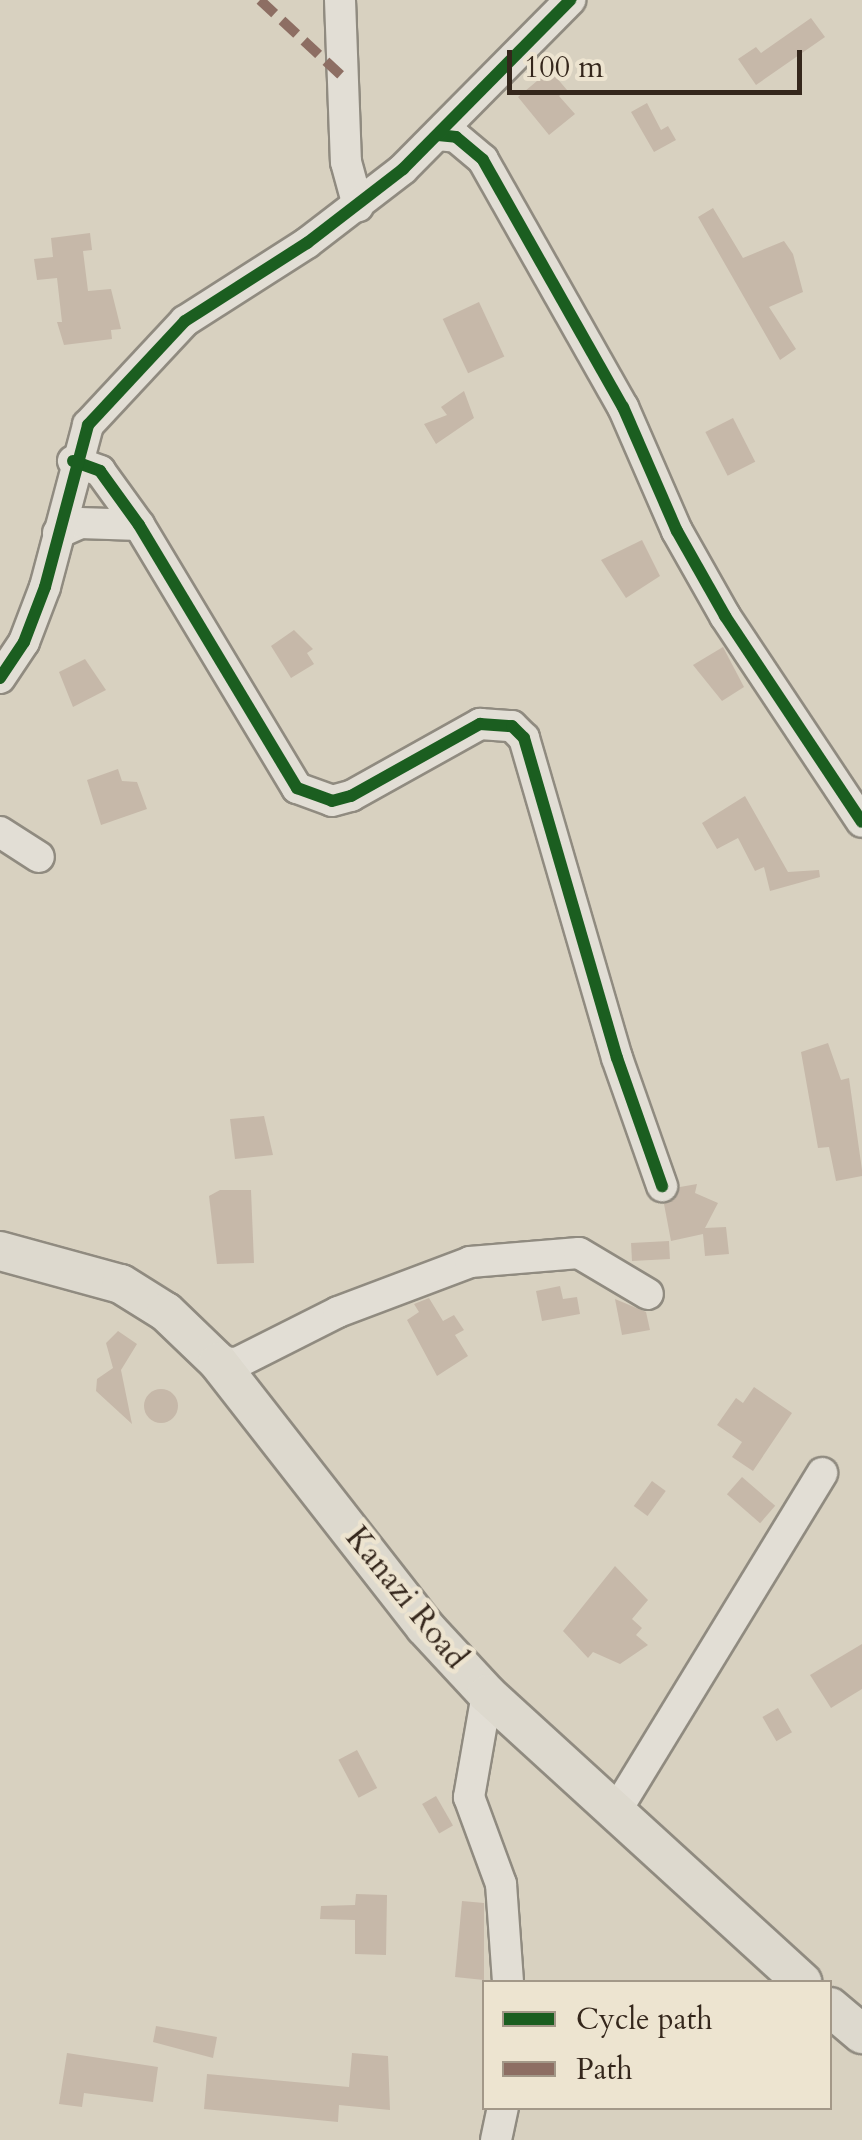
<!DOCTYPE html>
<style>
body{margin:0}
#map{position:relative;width:862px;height:2140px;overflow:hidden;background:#d8d1c0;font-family:Cardo,serif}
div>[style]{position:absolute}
.building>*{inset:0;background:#c6b8a9;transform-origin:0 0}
.round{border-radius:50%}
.roads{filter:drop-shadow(2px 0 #908b80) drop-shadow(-2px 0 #908b80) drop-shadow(0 2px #908b80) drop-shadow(0 -2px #908b80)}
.minor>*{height:30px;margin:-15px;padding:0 15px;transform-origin:15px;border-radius:15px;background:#e2ded5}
.major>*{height:38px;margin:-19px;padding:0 19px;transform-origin:19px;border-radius:19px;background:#ddd9ce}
.quiet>*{height:10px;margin-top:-5px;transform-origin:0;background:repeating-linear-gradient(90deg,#8d6e63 0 20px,transparent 0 30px)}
.cycleway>*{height:12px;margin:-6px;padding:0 6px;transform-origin:6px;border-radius:6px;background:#1b5e20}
span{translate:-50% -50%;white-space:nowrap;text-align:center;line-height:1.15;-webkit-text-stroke:9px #ede4d0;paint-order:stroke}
.street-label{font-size:32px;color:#35271c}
.legend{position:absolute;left:482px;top:1980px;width:350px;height:130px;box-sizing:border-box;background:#ede4d0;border:2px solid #a39888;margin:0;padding:12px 18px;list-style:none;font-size:30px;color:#35271c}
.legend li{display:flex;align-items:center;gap:20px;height:50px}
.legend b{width:50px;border:2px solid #a39888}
.scale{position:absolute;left:507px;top:50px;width:295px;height:45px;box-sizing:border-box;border:5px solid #35271c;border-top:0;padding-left:12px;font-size:30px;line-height:35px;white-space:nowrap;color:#35271c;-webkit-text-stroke:8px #ede4d0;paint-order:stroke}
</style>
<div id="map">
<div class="building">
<div style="clip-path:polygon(811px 18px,825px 37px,756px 85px,738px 59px,756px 47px,761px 53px)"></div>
<div style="clip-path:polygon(550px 70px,567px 90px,559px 96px,575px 114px,549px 135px,518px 97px)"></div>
<div style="clip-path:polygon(647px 103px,661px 130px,668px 126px,676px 140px,654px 152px,631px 112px)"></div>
<div style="clip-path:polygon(713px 208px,743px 258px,784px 241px,793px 254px,803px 292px,769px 307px,796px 349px,780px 360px,698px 217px)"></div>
<div style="clip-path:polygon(90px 233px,92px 250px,83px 251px,88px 291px,111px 289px,121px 329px,111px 330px,112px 339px,64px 345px,57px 322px,62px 322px,57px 278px,37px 280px,34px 259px,53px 257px,51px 238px)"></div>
<div style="left:479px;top:302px;width:60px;height:40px;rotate:65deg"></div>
<div style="clip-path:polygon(464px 391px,474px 418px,436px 444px,424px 424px,447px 415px,441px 407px)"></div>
<div style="left:733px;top:418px;width:49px;height:31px;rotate:63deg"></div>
<div style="clip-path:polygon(642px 540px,660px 576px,626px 598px,601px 560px)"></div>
<div style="clip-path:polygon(294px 630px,313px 649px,307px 653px,314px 664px,291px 678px,271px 646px)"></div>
<div style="clip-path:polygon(723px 647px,744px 687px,722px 701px,693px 665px)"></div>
<div style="clip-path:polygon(85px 659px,106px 690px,73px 707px,59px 672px)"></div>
<div style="clip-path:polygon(118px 769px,122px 781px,137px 782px,147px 809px,101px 825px,87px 780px)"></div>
<div style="clip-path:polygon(745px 796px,788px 872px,819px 870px,820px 877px,770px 891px,764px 867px,755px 871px,738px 838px,717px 849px,702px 823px)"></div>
<div style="clip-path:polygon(828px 1043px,841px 1080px,849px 1078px,862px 1170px,862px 1176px,836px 1181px,829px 1147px,818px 1148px,801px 1052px)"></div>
<div style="clip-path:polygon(264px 1116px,273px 1155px,235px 1159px,230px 1119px)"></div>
<div style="clip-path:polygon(697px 1184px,695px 1193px,718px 1203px,705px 1228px,726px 1227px,729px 1254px,705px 1256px,703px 1234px,671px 1241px,664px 1204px,680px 1187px)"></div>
<div style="clip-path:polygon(220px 1190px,251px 1190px,254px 1263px,217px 1264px,209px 1196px)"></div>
<div style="left:669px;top:1241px;width:18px;height:38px;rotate:87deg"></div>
<div style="clip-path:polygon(560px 1286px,563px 1299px,577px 1297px,580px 1314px,542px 1321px,536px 1291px)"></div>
<div style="clip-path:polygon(429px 1298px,443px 1321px,454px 1315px,464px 1330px,455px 1335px,468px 1356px,437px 1376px,407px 1320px,419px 1312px,414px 1304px)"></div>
<div style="clip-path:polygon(615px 1299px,646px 1312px,650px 1330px,622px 1335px)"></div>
<div style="clip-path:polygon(118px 1331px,137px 1344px,121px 1370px,132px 1424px,96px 1391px,97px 1379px,113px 1368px,106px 1343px)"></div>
<div style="clip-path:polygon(754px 1387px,792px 1413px,753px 1471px,732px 1457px,742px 1442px,717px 1425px,736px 1398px,743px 1403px)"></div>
<div class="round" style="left:144px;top:1389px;width:34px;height:34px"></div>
<div style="left:742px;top:1477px;width:44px;height:23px;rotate:41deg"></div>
<div style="left:652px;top:1481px;width:17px;height:31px;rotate:36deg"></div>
<div style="clip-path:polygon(615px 1566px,648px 1600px,632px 1619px,642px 1628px,636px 1635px,648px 1645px,620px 1664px,593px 1652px,588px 1658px,563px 1631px)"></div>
<div style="clip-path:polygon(862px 1644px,862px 1689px,831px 1708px,810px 1675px)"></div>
<div style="left:778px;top:1708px;width:28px;height:18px;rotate:60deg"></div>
<div style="left:357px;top:1750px;width:43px;height:21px;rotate:62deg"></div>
<div style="left:436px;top:1796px;width:34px;height:16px;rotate:60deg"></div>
<div style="clip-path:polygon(356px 1894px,387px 1895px,386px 1955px,355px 1954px,355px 1920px,320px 1919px,321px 1906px,355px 1905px)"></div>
<div style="clip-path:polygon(462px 1901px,484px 1903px,484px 1980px,455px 1977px)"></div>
<div style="clip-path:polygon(156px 2026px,217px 2037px,213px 2058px,153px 2042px)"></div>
<div style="clip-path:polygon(67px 2053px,158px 2067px,153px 2102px,84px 2093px,82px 2107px,59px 2104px)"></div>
<div style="clip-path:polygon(352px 2053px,388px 2056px,390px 2110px,339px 2105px,338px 2122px,204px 2109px,207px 2074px,349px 2087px)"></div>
</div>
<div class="roads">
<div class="minor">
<div style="left:340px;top:0;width:162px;rotate:87.9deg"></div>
<div style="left:346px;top:162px;width:46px;rotate:74.7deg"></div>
<div style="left:438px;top:135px;width:18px;rotate:6deg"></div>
<div style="left:456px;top:137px;width:35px;rotate:40deg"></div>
<div style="left:483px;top:160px;width:284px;rotate:60.5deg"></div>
<div style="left:623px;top:407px;width:135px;rotate:66.5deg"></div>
<div style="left:677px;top:531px;width:98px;rotate:60.5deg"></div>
<div style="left:725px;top:616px;width:247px;rotate:56.4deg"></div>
<div style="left:73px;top:461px;width:29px;rotate:20deg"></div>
<div style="left:100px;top:471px;width:67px;rotate:54.2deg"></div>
<div style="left:139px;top:525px;width:307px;rotate:59deg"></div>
<div style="left:297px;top:788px;width:37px;rotate:20deg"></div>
<div style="left:332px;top:801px;width:20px;rotate:-15deg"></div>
<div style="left:351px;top:796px;width:148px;rotate:-29.2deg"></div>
<div style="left:480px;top:724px;width:32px;rotate:4deg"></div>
<div style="left:512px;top:726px;width:17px;rotate:45deg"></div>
<div style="left:524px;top:738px;width:333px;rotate:73.8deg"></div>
<div style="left:617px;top:1058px;width:136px;rotate:70.6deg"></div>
<div style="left:58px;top:533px;width:24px;rotate:-24deg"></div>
<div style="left:80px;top:523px;width:59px;rotate:1.9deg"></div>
<div style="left:0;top:678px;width:43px;rotate:-56.3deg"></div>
<div style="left:24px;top:642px;width:59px;rotate:-69.1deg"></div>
<div style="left:45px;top:587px;width:168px;rotate:-75.1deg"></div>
<div style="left:88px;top:425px;width:142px;rotate:-47deg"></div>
<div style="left:185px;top:321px;width:145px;rotate:-32.6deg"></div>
<div style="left:307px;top:243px;width:121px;rotate:-37.6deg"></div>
<div style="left:403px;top:169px;width:238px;rotate:-45.3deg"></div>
<div style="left:0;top:832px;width:46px;rotate:32.7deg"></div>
<div style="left:218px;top:1362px;width:19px;rotate:3deg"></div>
<div style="left:237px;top:1363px;width:113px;rotate:-26.8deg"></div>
<div style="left:338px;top:1312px;width:141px;rotate:-20.7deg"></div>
<div style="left:470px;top:1262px;width:109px;rotate:-4.7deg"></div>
<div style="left:579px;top:1253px;width:80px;rotate:30.7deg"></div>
<div style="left:487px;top:1694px;width:105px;rotate:99.9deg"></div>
<div style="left:469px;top:1797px;width:93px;rotate:69.8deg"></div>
<div style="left:501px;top:1884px;width:98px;rotate:85.9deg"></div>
<div style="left:616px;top:1811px;width:396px;rotate:-58.6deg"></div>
<div style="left:496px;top:2140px;width:33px;rotate:-78deg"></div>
</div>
<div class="major">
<div style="left:0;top:1251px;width:125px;rotate:15.3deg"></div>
<div style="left:121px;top:1284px;width:53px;rotate:31.9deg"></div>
<div style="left:166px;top:1312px;width:72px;rotate:43.9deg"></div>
<div style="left:218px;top:1362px;width:336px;rotate:52deg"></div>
<div style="left:425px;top:1627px;width:91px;rotate:47.2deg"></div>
<div style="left:487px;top:1694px;width:427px;rotate:42.4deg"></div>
<div style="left:830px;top:2007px;width:42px;rotate:40.2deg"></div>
</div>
</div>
<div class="quiet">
<div style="left:260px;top:0;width:113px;rotate:42.9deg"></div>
</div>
<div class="cycleway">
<div style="left:438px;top:135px;width:18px;rotate:6deg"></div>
<div style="left:456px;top:137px;width:35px;rotate:40deg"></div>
<div style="left:483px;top:160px;width:284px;rotate:60.5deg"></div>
<div style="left:623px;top:407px;width:135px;rotate:66.5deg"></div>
<div style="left:677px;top:531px;width:98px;rotate:60.5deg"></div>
<div style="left:725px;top:616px;width:247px;rotate:56.4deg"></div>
<div style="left:73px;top:461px;width:29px;rotate:20deg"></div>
<div style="left:100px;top:471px;width:67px;rotate:54.2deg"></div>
<div style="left:139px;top:525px;width:307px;rotate:59deg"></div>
<div style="left:297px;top:788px;width:37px;rotate:20deg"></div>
<div style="left:332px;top:801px;width:20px;rotate:-15deg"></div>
<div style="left:351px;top:796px;width:148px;rotate:-29.2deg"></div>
<div style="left:480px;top:724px;width:32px;rotate:4deg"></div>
<div style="left:512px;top:726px;width:17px;rotate:45deg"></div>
<div style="left:524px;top:738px;width:333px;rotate:73.8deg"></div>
<div style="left:617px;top:1058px;width:136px;rotate:70.6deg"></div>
<div style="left:0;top:678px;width:43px;rotate:-56.3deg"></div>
<div style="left:24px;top:642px;width:59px;rotate:-69.1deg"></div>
<div style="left:45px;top:587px;width:168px;rotate:-75.1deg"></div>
<div style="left:88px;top:425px;width:142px;rotate:-47deg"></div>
<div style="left:185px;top:321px;width:145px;rotate:-32.6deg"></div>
<div style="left:307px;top:243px;width:121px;rotate:-37.6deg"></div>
<div style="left:403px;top:169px;width:238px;rotate:-45.3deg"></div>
</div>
<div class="street-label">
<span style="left:406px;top:1598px;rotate:51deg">Kanazi Road</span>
</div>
<ul class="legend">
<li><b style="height:12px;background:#1b5e20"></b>Cycle path</li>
<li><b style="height:12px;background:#8d6e63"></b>Path</li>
</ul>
<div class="scale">100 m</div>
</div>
